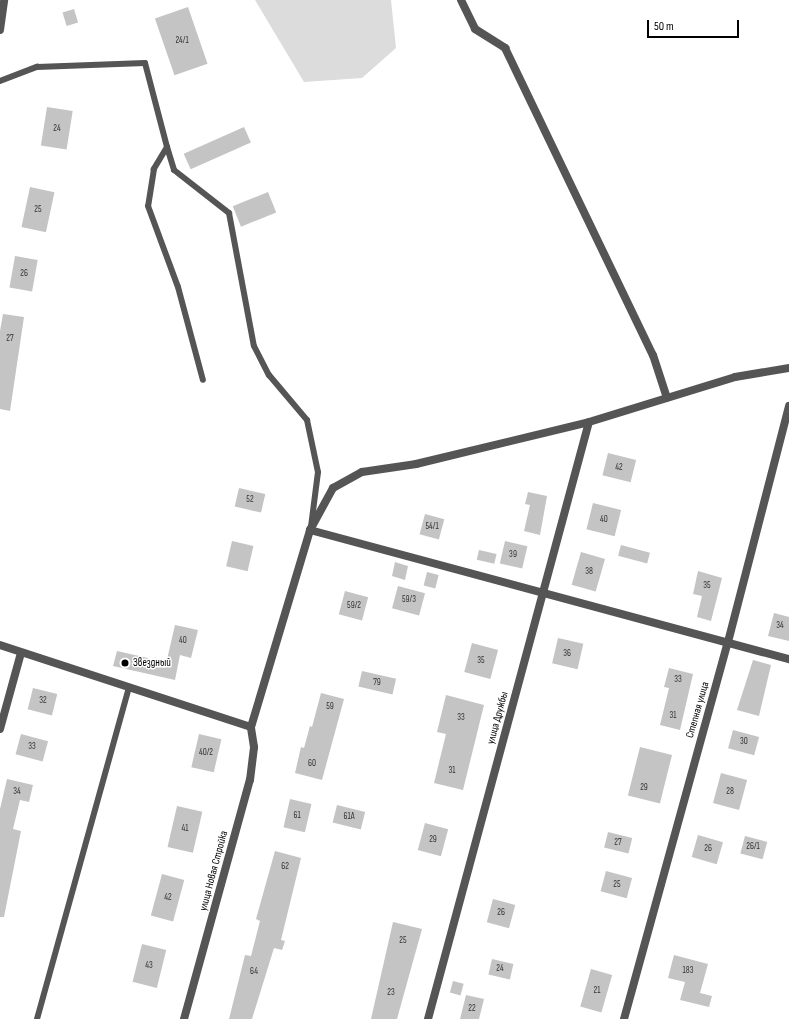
<!DOCTYPE html>
<meta charset="utf-8">
<style>
body{margin:0}
#map{position:relative;width:789px;height:1019px;overflow:hidden;background:#fff;font-family:"Sofia Sans Condensed",sans-serif}
div>[style]{position:absolute}
.green>*{inset:0;background:#dcdcdc}
.building>*{inset:0;background:#c4c4c4;transform-origin:0 0}
.lane>*{height:6px;margin:-3px;padding:0 3px;transform-origin:3px;border-radius:3px;background:#555}
.street>*{height:8px;margin:-4px;padding:0 4px;transform-origin:4px;border-radius:4px;background:#555}
.dots>*{width:11px;height:11px;translate:-50% -50%;box-sizing:border-box;border:2px solid #fff;border-radius:50%}
span{translate:-50% -50%;white-space:nowrap;text-align:center;line-height:1.15;-webkit-text-stroke:3px #fff;paint-order:stroke}
.number-label{font-size:9px;color:#313131}
.number-label span{-webkit-text-stroke-width:0}
.poi-label{font-size:11px;color:#000}
.left{translate:0 -50%;text-align:left}
.street-label{font-size:11px;color:#000}
.scale{position:absolute;left:647px;top:20px;width:92px;height:18px;box-sizing:border-box;border:2px solid #000;border-top:0;padding-left:5px;font-size:12px;line-height:14px;white-space:nowrap;color:#000;-webkit-text-stroke:3px #fff;paint-order:stroke}
</style>
<div id="map">
<div class="green">
<div style="clip-path:polygon(255px 0,391px 0,396px 48px,362px 78px,304px 82px)"></div>
</div>
<div class="building">
<div style="left:188px;top:7px;width:60px;height:35px;rotate:71deg"></div>
<div style="left:74px;top:9px;width:14px;height:12px;rotate:73deg"></div>
<div style="left:47px;top:107px;width:26px;height:39px;rotate:9deg"></div>
<div style="left:244px;top:127px;width:17px;height:66px;rotate:66deg"></div>
<div style="left:30px;top:187px;width:25px;height:41px;rotate:12deg"></div>
<div style="left:268px;top:192px;width:22px;height:38px;rotate:68deg"></div>
<div style="left:15px;top:256px;width:23px;height:32px;rotate:10deg"></div>
<div style="clip-path:polygon(3px 314px,24px 317px,10px 411px,0 409px,0 331px)"></div>
<div style="left:608px;top:453px;width:29px;height:23px;rotate:14deg"></div>
<div style="left:239px;top:488px;width:27px;height:19px;rotate:13deg"></div>
<div style="clip-path:polygon(528px 492px,547px 496px,540px 535px,524px 531px,530px 505px,525px 504px)"></div>
<div style="left:593px;top:503px;width:29px;height:27px;rotate:14deg"></div>
<div style="left:425px;top:514px;width:20px;height:21px;rotate:15deg"></div>
<div style="left:232px;top:541px;width:22px;height:26px;rotate:13deg"></div>
<div style="left:505px;top:541px;width:23px;height:23px;rotate:13deg"></div>
<div style="left:621px;top:545px;width:30px;height:11px;rotate:15deg"></div>
<div style="left:479px;top:550px;width:18px;height:10px;rotate:13deg"></div>
<div style="left:581px;top:552px;width:25px;height:34px;rotate:16deg"></div>
<div style="clip-path:polygon(395px 562px,408px 566px,405px 580px,392px 576px)"></div>
<div style="clip-path:polygon(698px 571px,722px 578px,711px 621px,697px 617px,702px 596px,693px 594px)"></div>
<div style="left:427px;top:572px;width:12px;height:14px;rotate:14deg"></div>
<div style="left:398px;top:586px;width:28px;height:23px;rotate:15deg"></div>
<div style="left:345px;top:591px;width:24px;height:24px;rotate:15deg"></div>
<div style="clip-path:polygon(774px 613px,789px 617px,789px 641px,768px 636px)"></div>
<div style="clip-path:polygon(175px 625px,198px 630px,191px 658px,180px 655px,175px 680px,113px 666px,117px 651px,148px 658px,147px 663px,165px 668px)"></div>
<div style="left:558px;top:638px;width:26px;height:26px;rotate:13deg"></div>
<div style="left:472px;top:643px;width:27px;height:30px;rotate:15deg"></div>
<div style="clip-path:polygon(753px 660px,771px 665px,759px 716px,737px 710px)"></div>
<div style="clip-path:polygon(669px 668px,693px 674px,680px 730px,660px 725px,669px 688px,664px 687px)"></div>
<div style="left:362px;top:671px;width:35px;height:16px;rotate:13deg"></div>
<div style="left:33px;top:688px;width:25px;height:22px;rotate:14deg"></div>
<div style="clip-path:polygon(321px 693px,344px 699px,322px 780px,295px 773px,301px 747px,304px 748px,310px 726px,312px 727px)"></div>
<div style="clip-path:polygon(446px 695px,484px 705px,463px 790px,434px 783px,446px 734px,437px 732px)"></div>
<div style="left:733px;top:730px;width:27px;height:19px;rotate:15deg"></div>
<div style="left:21px;top:734px;width:28px;height:21px;rotate:15deg"></div>
<div style="left:199px;top:734px;width:23px;height:34px;rotate:13deg"></div>
<div style="left:640px;top:747px;width:33px;height:50px;rotate:14deg"></div>
<div style="left:721px;top:773px;width:27px;height:31px;rotate:15deg"></div>
<div style="clip-path:polygon(7px 779px,33px 785px,29px 802px,20px 800px,13px 829px,21px 831px,4px 917px,0 917px,0 809px)"></div>
<div style="left:290px;top:799px;width:22px;height:29px;rotate:13deg"></div>
<div style="left:337px;top:805px;width:29px;height:18px;rotate:14deg"></div>
<div style="left:177px;top:806px;width:26px;height:42px;rotate:13deg"></div>
<div style="left:425px;top:823px;width:24px;height:28px;rotate:15deg"></div>
<div style="left:608px;top:832px;width:25px;height:16px;rotate:14deg"></div>
<div style="left:698px;top:835px;width:26px;height:23px;rotate:16deg"></div>
<div style="left:745px;top:836px;width:23px;height:18px;rotate:15deg"></div>
<div style="clip-path:polygon(275px 851px,301px 858px,281px 940px,285px 941px,282px 950px,274px 948px,252px 1019px,229px 1019px,245px 955px,251px 956px,260px 921px,256px 919px)"></div>
<div style="left:606px;top:871px;width:27px;height:21px;rotate:15deg"></div>
<div style="left:162px;top:874px;width:23px;height:43px;rotate:15deg"></div>
<div style="left:493px;top:899px;width:23px;height:24px;rotate:15deg"></div>
<div style="clip-path:polygon(393px 922px,422px 929px,397px 1019px,371px 1019px)"></div>
<div style="left:142px;top:944px;width:25px;height:39px;rotate:14deg"></div>
<div style="clip-path:polygon(674px 955px,708px 964px,700px 993px,712px 996px,709px 1007px,680px 1000px,685px 982px,668px 978px)"></div>
<div style="left:492px;top:959px;width:22px;height:16px;rotate:13deg"></div>
<div style="left:591px;top:969px;width:22px;height:39px;rotate:16deg"></div>
<div style="left:453px;top:981px;width:11px;height:12px;rotate:15deg"></div>
<div style="clip-path:polygon(466px 995px,484px 999px,479px 1019px,460px 1019px)"></div>
</div>
<div class="lane">
<div style="left:0;top:81px;width:40px;rotate:-21deg"></div>
<div style="left:37px;top:67px;width:108px;rotate:-2.1deg"></div>
<div style="left:145px;top:63px;width:87px;rotate:75.3deg"></div>
<div style="left:167px;top:147px;width:26px;rotate:121deg"></div>
<div style="left:154px;top:169px;width:37px;rotate:99deg"></div>
<div style="left:148px;top:206px;width:86px;rotate:69.7deg"></div>
<div style="left:178px;top:287px;width:96px;rotate:75deg"></div>
<div style="left:167px;top:147px;width:24px;rotate:73deg"></div>
<div style="left:174px;top:170px;width:70px;rotate:38deg"></div>
<div style="left:229px;top:213px;width:135px;rotate:79.4deg"></div>
<div style="left:254px;top:346px;width:33px;rotate:63deg"></div>
<div style="left:269px;top:375px;width:59px;rotate:49.8deg"></div>
<div style="left:307px;top:420px;width:53px;rotate:78.1deg"></div>
<div style="left:318px;top:472px;width:55px;rotate:97.3deg"></div>
<div style="left:37px;top:1019px;width:344px;rotate:-74.5deg"></div>
</div>
<div class="street">
<div style="left:461px;top:0;width:32px;rotate:64deg"></div>
<div style="left:475px;top:29px;width:36px;rotate:32deg"></div>
<div style="left:505px;top:48px;width:341px;rotate:64.3deg"></div>
<div style="left:653px;top:355px;width:45px;rotate:72deg"></div>
<div style="left:0;top:30px;width:30px;rotate:-82deg"></div>
<div style="left:310px;top:530px;width:496px;rotate:15.1deg"></div>
<div style="left:0;top:645px;width:264px;rotate:18.1deg"></div>
<div style="left:0;top:729px;width:79px;rotate:-74.6deg"></div>
<div style="left:184px;top:1019px;width:248px;rotate:-74.6deg"></div>
<div style="left:250px;top:780px;width:33px;rotate:-83deg"></div>
<div style="left:254px;top:747px;width:20px;rotate:-99deg"></div>
<div style="left:251px;top:727px;width:206px;rotate:-73.3deg"></div>
<div style="left:310px;top:530px;width:48px;rotate:-61.3deg"></div>
<div style="left:333px;top:488px;width:33px;rotate:-29deg"></div>
<div style="left:362px;top:472px;width:55px;rotate:-8.4deg"></div>
<div style="left:416px;top:464px;width:178px;rotate:-13.6deg"></div>
<div style="left:589px;top:422px;width:153px;rotate:-17.1deg"></div>
<div style="left:735px;top:377px;width:55px;rotate:-9.5deg"></div>
<div style="left:428px;top:1019px;width:618px;rotate:-74.91deg"></div>
<div style="left:624px;top:1019px;width:391px;rotate:-74.6deg"></div>
<div style="left:728px;top:642px;width:244px;rotate:-75.5deg"></div>
</div>
<div class="dots">
<div style="left:125px;top:663px;background:#000"></div>
</div>
<div class="number-label">
<span style="left:182px;top:41px">24/1</span>
<span style="left:57px;top:129px">24</span>
<span style="left:38px;top:210px">25</span>
<span style="left:24px;top:274px">26</span>
<span style="left:10px;top:339px">27</span>
<span style="left:619px;top:468px">42</span>
<span style="left:250px;top:500px">52</span>
<span style="left:604px;top:520px">40</span>
<span style="left:432px;top:527px">54/1</span>
<span style="left:513px;top:555px">39</span>
<span style="left:589px;top:572px">38</span>
<span style="left:707px;top:586px">35</span>
<span style="left:409px;top:600px">59/3</span>
<span style="left:354px;top:606px">59/2</span>
<span style="left:780px;top:626px">34</span>
<span style="left:183px;top:641px">40</span>
<span style="left:567px;top:654px">36</span>
<span style="left:481px;top:661px">35</span>
<span style="left:678px;top:680px">33</span>
<span style="left:377px;top:683px">79</span>
<span style="left:43px;top:701px">32</span>
<span style="left:330px;top:707px">59</span>
<span style="left:673px;top:716px">31</span>
<span style="left:461px;top:718px">33</span>
<span style="left:744px;top:742px">30</span>
<span style="left:32px;top:747px">33</span>
<span style="left:206px;top:753px">40/2</span>
<span style="left:312px;top:764px">60</span>
<span style="left:452px;top:771px">31</span>
<span style="left:644px;top:788px">29</span>
<span style="left:17px;top:792px">34</span>
<span style="left:730px;top:792px">28</span>
<span style="left:297px;top:816px">61</span>
<span style="left:349px;top:817px">61А</span>
<span style="left:185px;top:829px">41</span>
<span style="left:433px;top:840px">29</span>
<span style="left:618px;top:843px">27</span>
<span style="left:753px;top:847px">26/1</span>
<span style="left:708px;top:849px">26</span>
<span style="left:285px;top:867px">62</span>
<span style="left:617px;top:885px">25</span>
<span style="left:168px;top:898px">42</span>
<span style="left:501px;top:913px">26</span>
<span style="left:403px;top:941px">25</span>
<span style="left:149px;top:966px">43</span>
<span style="left:500px;top:969px">24</span>
<span style="left:688px;top:971px">183</span>
<span style="left:254px;top:972px">64</span>
<span style="left:597px;top:991px">21</span>
<span style="left:391px;top:993px">23</span>
<span style="left:472px;top:1009px">22</span>
</div>
<div class="poi-label">
<span class="left" style="left:133px;top:663px">Звездный</span>
</div>
<div class="street-label">
<span style="left:698px;top:710px;rotate:-74deg">Степная улица</span>
<span style="left:498px;top:718px;rotate:-75deg">улица Дружбы</span>
<span style="left:214px;top:871px;rotate:-75deg">улица Новая Стройка</span>
</div>
<div class="scale">50 m</div>
</div>
